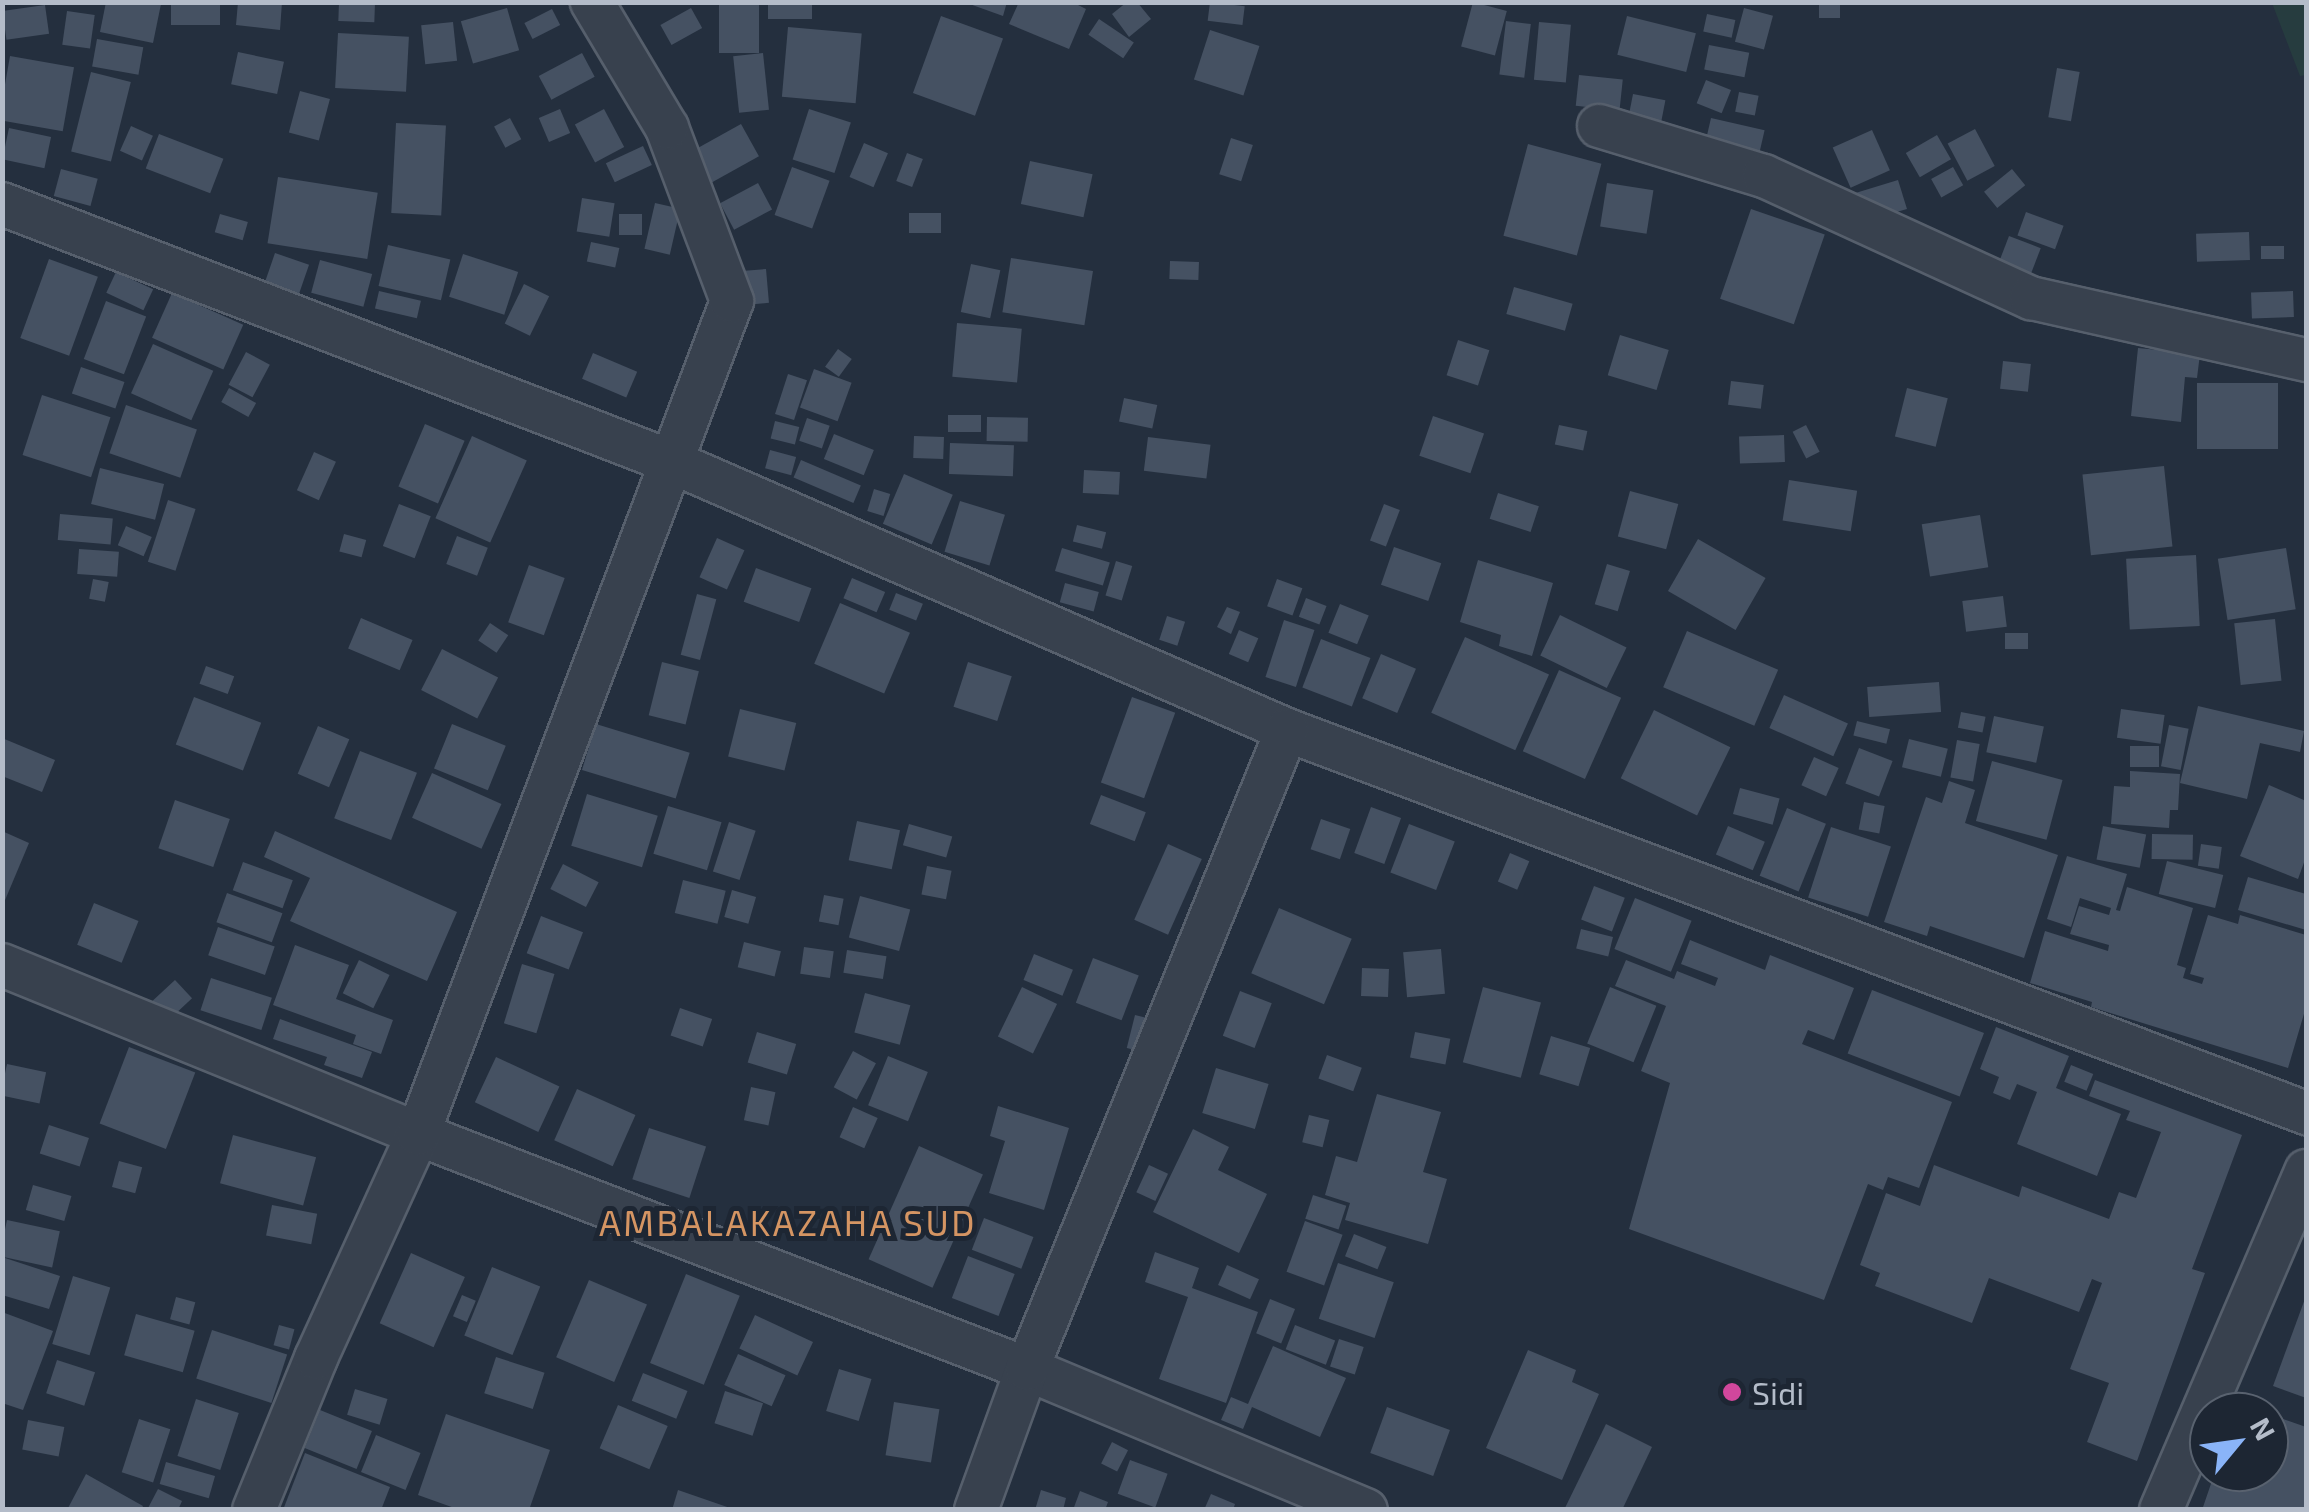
<!DOCTYPE html>
<style>
body{margin:0}
#map{position:relative;width:2309px;height:1512px;overflow:hidden;background:#242f3e;font-family:"Exo 2",sans-serif}
div>[style]{position:absolute}
.green>*{inset:0;background:#263c3f}
.building>*{inset:0;background:#455162;transform-origin:0 0}
.roads{filter:drop-shadow(2px 0 #565f6c) drop-shadow(-2px 0 #565f6c) drop-shadow(0 2px #565f6c) drop-shadow(0 -2px #565f6c)}
.street>*{height:42px;margin:-21px;padding:0 21px;transform-origin:21px;border-radius:21px;background:#38414e}
.dots>*{width:28px;height:28px;translate:-50% -50%;box-sizing:border-box;border:5px solid #1d2633;border-radius:50%}
span{translate:-50% -50%;white-space:nowrap;text-align:center;line-height:1.15;-webkit-text-stroke:10px #1d2633;paint-order:stroke}
.poi-label{font-size:32px;color:#b4bcc9}
.left{translate:0 -50%;text-align:left}
.neighbourhood-label{font-size:35px;color:#d59563;letter-spacing:2.5px}
.frame{position:absolute;inset:0;border:5px solid #b4bcc9;pointer-events:none}
.north{position:absolute;left:2189px;top:1392px;width:100px;height:100px;box-sizing:border-box;background:#1d2633;border:2px solid #59626f;border-radius:50%;rotate:61deg;font-size:28px;font-weight:700;line-height:40px;text-align:center;color:#b4bcc9}
.north::after{content:'';display:block;margin:auto;width:35px;height:45px;background:#8ab4f8;clip-path:polygon(50% 0,100% 100%,50% 72%,0 100%)}
</style>
<div id="map">
<div class="green">
<div style="clip-path:polygon(2272px 3px,2306px 3px,2306px 75px,2300px 76px)"></div>
</div>
<div class="building">
<div style="clip-path:polygon(106px 2px,161px 4px,153px 43px,100px 32px)"></div>
<div style="left:171px;top:2px;width:49px;height:23px"></div>
<div style="clip-path:polygon(238px 2px,282px 2px,280px 30px,236px 25px)"></div>
<div style="left:339px;top:2px;width:36px;height:19px;rotate:2deg"></div>
<div style="left:719px;top:2px;width:40px;height:51px"></div>
<div style="left:768px;top:2px;width:44px;height:17px"></div>
<div style="clip-path:polygon(964px 2px,1007px 2px,1003px 16px)"></div>
<div style="clip-path:polygon(1019px 2px,1072px 2px,1086px 9px,1069px 49px,1009px 24px)"></div>
<div style="clip-path:polygon(1127px 2px,1137px 2px,1151px 19px,1129px 37px,1112px 14px)"></div>
<div style="left:1210px;top:2px;width:35px;height:19px;rotate:7deg"></div>
<div style="left:1473px;top:2px;width:35px;height:46px;rotate:15deg"></div>
<div style="left:1819px;top:2px;width:21px;height:16px"></div>
<div style="left:45px;top:5px;width:29px;height:43px;rotate:82deg"></div>
<div style="left:507px;top:8px;width:44px;height:48px;rotate:74deg"></div>
<div style="left:691px;top:8px;width:23px;height:35px;rotate:61deg"></div>
<div style="left:1744px;top:8px;width:30px;height:35px;rotate:15deg"></div>
<div style="left:552px;top:9px;width:18px;height:31px;rotate:63deg"></div>
<div style="left:67px;top:11px;width:28px;height:34px;rotate:8deg"></div>
<div style="left:1707px;top:14px;width:29px;height:18px;rotate:12deg"></div>
<div style="left:941px;top:16px;width:66px;height:82px;rotate:20deg"></div>
<div style="left:1627px;top:16px;width:71px;height:40px;rotate:14deg"></div>
<div style="left:1099px;top:19px;width:42px;height:19px;rotate:34deg"></div>
<div style="left:1506px;top:21px;width:25px;height:54px;rotate:7deg"></div>
<div style="left:453px;top:22px;width:39px;height:32px;rotate:84deg"></div>
<div style="left:1539px;top:22px;width:32px;height:58px;rotate:5deg"></div>
<div style="left:788px;top:27px;width:74px;height:70px;rotate:5deg"></div>
<div style="left:1210px;top:30px;width:52px;height:52px;rotate:18deg"></div>
<div style="left:338px;top:33px;width:71px;height:55px;rotate:3deg"></div>
<div style="left:97px;top:39px;width:47px;height:28px;rotate:10deg"></div>
<div style="left:1709px;top:45px;width:41px;height:25px;rotate:11deg"></div>
<div style="left:238px;top:52px;width:47px;height:33px;rotate:12deg"></div>
<div style="left:582px;top:53px;width:27px;height:49px;rotate:62deg"></div>
<div style="left:763px;top:53px;width:57px;height:30px;rotate:84deg"></div>
<div style="left:10px;top:56px;width:65px;height:65px;rotate:10deg"></div>
<div style="left:2057px;top:68px;width:23px;height:50px;rotate:10deg"></div>
<div style="left:91px;top:72px;width:41px;height:82px;rotate:14deg"></div>
<div style="left:1579px;top:75px;width:44px;height:31px;rotate:6deg"></div>
<div style="left:1706px;top:80px;width:27px;height:25px;rotate:22deg"></div>
<div style="left:300px;top:91px;width:31px;height:43px;rotate:15deg"></div>
<div style="left:1739px;top:92px;width:20px;height:20px;rotate:11deg"></div>
<div style="left:1633px;top:94px;width:33px;height:21px;rotate:11deg"></div>
<div style="left:560px;top:109px;width:26px;height:23px;rotate:67deg"></div>
<div style="left:604px;top:109px;width:43px;height:33px;rotate:62deg"></div>
<div style="left:809px;top:109px;width:44px;height:53px;rotate:18deg"></div>
<div style="left:510px;top:118px;width:24px;height:18px;rotate:62deg"></div>
<div style="left:1711px;top:118px;width:55px;height:34px;rotate:13deg"></div>
<div style="left:396px;top:123px;width:50px;height:90px;rotate:3deg"></div>
<div style="left:741px;top:124px;width:37px;height:54px;rotate:61deg"></div>
<div style="left:131px;top:126px;width:24px;height:27px;rotate:24deg"></div>
<div style="left:9px;top:128px;width:43px;height:32px;rotate:12deg"></div>
<div style="left:1975px;top:129px;width:42px;height:31px;rotate:62deg"></div>
<div style="left:1872px;top:130px;width:44px;height:43px;rotate:66deg"></div>
<div style="left:159px;top:134px;width:69px;height:37px;rotate:21deg"></div>
<div style="left:1937px;top:135px;width:28px;height:36px;rotate:60deg"></div>
<div style="left:1231px;top:138px;width:23px;height:38px;rotate:18deg"></div>
<div style="left:864px;top:143px;width:26px;height:37px;rotate:23deg"></div>
<div style="left:1528px;top:144px;width:76px;height:95px;rotate:15deg"></div>
<div style="left:643px;top:146px;width:21px;height:41px;rotate:65deg"></div>
<div style="left:907px;top:153px;width:17px;height:30px;rotate:21deg"></div>
<div style="left:1030px;top:161px;width:64px;height:44px;rotate:12deg"></div>
<div style="left:792px;top:167px;width:40px;height:51px;rotate:20deg"></div>
<div style="left:1953px;top:167px;width:21px;height:25px;rotate:61deg"></div>
<div style="left:61px;top:169px;width:38px;height:28px;rotate:15deg"></div>
<div style="left:2012px;top:169px;width:21px;height:36px;rotate:51deg"></div>
<div style="left:278px;top:177px;width:101px;height:67px;rotate:9deg"></div>
<div style="clip-path:polygon(1898px 180px,1907px 209px,1872px 219px,1849px 195px)"></div>
<div style="left:758px;top:183px;width:30px;height:43px;rotate:62deg"></div>
<div style="left:1607px;top:183px;width:47px;height:44px;rotate:9deg"></div>
<div style="left:582px;top:198px;width:33px;height:34px;rotate:9deg"></div>
<div style="left:655px;top:203px;width:26px;height:47px;rotate:13deg"></div>
<div style="left:1751px;top:209px;width:78px;height:95px;rotate:19deg"></div>
<div style="left:2026px;top:212px;width:40px;height:25px;rotate:20deg"></div>
<div style="left:909px;top:213px;width:32px;height:20px"></div>
<div style="left:220px;top:214px;width:29px;height:19px;rotate:16deg"></div>
<div style="left:619px;top:214px;width:23px;height:21px"></div>
<div style="left:2249px;top:232px;width:28px;height:53px;rotate:88deg"></div>
<div style="left:2009px;top:236px;width:34px;height:36px;rotate:21deg"></div>
<div style="left:591px;top:242px;width:29px;height:20px;rotate:12deg"></div>
<div style="left:388px;top:245px;width:64px;height:42px;rotate:13deg"></div>
<div style="left:2284px;top:246px;width:13px;height:23px;rotate:90deg"></div>
<div style="left:275px;top:253px;width:36px;height:31px;rotate:19deg"></div>
<div style="left:463px;top:254px;width:58px;height:45px;rotate:18deg"></div>
<div style="left:1011px;top:258px;width:83px;height:55px;rotate:9deg"></div>
<div style="left:49px;top:259px;width:52px;height:84px;rotate:20deg"></div>
<div style="left:320px;top:260px;width:54px;height:34px;rotate:15deg"></div>
<div style="left:1170px;top:261px;width:29px;height:18px;rotate:2deg"></div>
<div style="left:971px;top:264px;width:30px;height:49px;rotate:12deg"></div>
<div style="left:766px;top:269px;width:34px;height:21px;rotate:85deg"></div>
<div style="left:116px;top:272px;width:41px;height:23px;rotate:25deg"></div>
<div style="left:524px;top:284px;width:28px;height:44px;rotate:26deg"></div>
<div style="left:1514px;top:287px;width:61px;height:28px;rotate:16deg"></div>
<div style="left:379px;top:291px;width:43px;height:18px;rotate:13deg"></div>
<div style="left:2293px;top:291px;width:26px;height:42px;rotate:88deg"></div>
<div style="left:172px;top:293px;width:78px;height:49px;rotate:24deg"></div>
<div style="left:106px;top:301px;width:43px;height:62px;rotate:21deg"></div>
<div style="left:957px;top:323px;width:65px;height:54px;rotate:5deg"></div>
<div style="left:1620px;top:335px;width:51px;height:42px;rotate:17deg"></div>
<div style="left:1458px;top:340px;width:33px;height:37px;rotate:18deg"></div>
<div style="left:153px;top:344px;width:66px;height:54px;rotate:24deg"></div>
<div style="clip-path:polygon(2138px 348px,2200px 354px,2197px 378px,2185px 377px,2181px 422px,2131px 416px)"></div>
<div style="left:838px;top:349px;width:17px;height:22px;rotate:36deg"></div>
<div style="left:246px;top:352px;width:27px;height:37px;rotate:28deg"></div>
<div style="left:593px;top:353px;width:48px;height:28px;rotate:23deg"></div>
<div style="left:2003px;top:361px;width:28px;height:28px;rotate:6deg"></div>
<div style="left:81px;top:367px;width:46px;height:28px;rotate:19deg"></div>
<div style="left:814px;top:369px;width:40px;height:41px;rotate:20deg"></div>
<div style="left:788px;top:374px;width:20px;height:42px;rotate:18deg"></div>
<div style="left:1731px;top:381px;width:33px;height:24px;rotate:7deg"></div>
<div style="left:2197px;top:383px;width:81px;height:66px"></div>
<div style="left:229px;top:388px;width:31px;height:16px;rotate:29deg"></div>
<div style="left:1907px;top:388px;width:42px;height:50px;rotate:14deg"></div>
<div style="left:42px;top:395px;width:72px;height:63px;rotate:18deg"></div>
<div style="left:1124px;top:398px;width:34px;height:24px;rotate:12deg"></div>
<div style="left:126px;top:405px;width:75px;height:51px;rotate:19deg"></div>
<div style="left:948px;top:415px;width:33px;height:17px"></div>
<div style="left:1433px;top:416px;width:54px;height:42px;rotate:19deg"></div>
<div style="left:987px;top:417px;width:41px;height:24px;rotate:1deg"></div>
<div style="left:807px;top:418px;width:24px;height:24px;rotate:19deg"></div>
<div style="left:775px;top:421px;width:25px;height:18px;rotate:14deg"></div>
<div style="left:425px;top:424px;width:43px;height:68px;rotate:23deg"></div>
<div style="left:1559px;top:425px;width:29px;height:20px;rotate:12deg"></div>
<div style="left:1806px;top:425px;width:30px;height:15px;rotate:63deg"></div>
<div style="left:834px;top:434px;width:43px;height:27px;rotate:22deg"></div>
<div style="left:1784px;top:435px;width:27px;height:45px;rotate:88deg"></div>
<div style="left:472px;top:436px;width:60px;height:90px;rotate:24deg"></div>
<div style="left:914px;top:436px;width:30px;height:22px;rotate:2deg"></div>
<div style="left:1148px;top:437px;width:63px;height:34px;rotate:7deg"></div>
<div style="left:950px;top:443px;width:64px;height:31px;rotate:2deg"></div>
<div style="left:770px;top:450px;width:27px;height:19px;rotate:15deg"></div>
<div style="left:314px;top:452px;width:24px;height:42px;rotate:24deg"></div>
<div style="left:801px;top:460px;width:65px;height:19px;rotate:23deg"></div>
<div style="left:2164px;top:466px;width:81px;height:82px;rotate:84deg"></div>
<div style="left:100px;top:468px;width:66px;height:37px;rotate:14deg"></div>
<div style="left:1084px;top:470px;width:36px;height:23px;rotate:3deg"></div>
<div style="left:904px;top:474px;width:53px;height:54px;rotate:23deg"></div>
<div style="left:1789px;top:480px;width:69px;height:41px;rotate:9deg"></div>
<div style="left:874px;top:489px;width:17px;height:23px;rotate:17deg"></div>
<div style="left:1630px;top:491px;width:50px;height:47px;rotate:15deg"></div>
<div style="left:1498px;top:493px;width:43px;height:27px;rotate:18deg"></div>
<div style="left:168px;top:500px;width:29px;height:65px;rotate:18deg"></div>
<div style="left:960px;top:501px;width:47px;height:53px;rotate:17deg"></div>
<div style="left:399px;top:504px;width:34px;height:45px;rotate:21deg"></div>
<div style="left:1384px;top:504px;width:17px;height:39px;rotate:21deg"></div>
<div style="left:60px;top:514px;width:53px;height:26px;rotate:5deg"></div>
<div style="left:1980px;top:515px;width:53px;height:59px;rotate:81deg"></div>
<div style="left:1077px;top:525px;width:30px;height:17px;rotate:14deg"></div>
<div style="left:126px;top:526px;width:28px;height:21px;rotate:23deg"></div>
<div style="left:344px;top:534px;width:23px;height:18px;rotate:15deg"></div>
<div style="left:457px;top:536px;width:33px;height:30px;rotate:21deg"></div>
<div style="left:717px;top:538px;width:30px;height:43px;rotate:24deg"></div>
<div style="left:1698px;top:539px;width:78px;height:60px;rotate:30deg"></div>
<div style="left:1394px;top:547px;width:50px;height:40px;rotate:19deg"></div>
<div style="left:1062px;top:548px;width:50px;height:24px;rotate:17deg"></div>
<div style="left:2286px;top:548px;width:62px;height:69px;rotate:81deg"></div>
<div style="left:79px;top:549px;width:40px;height:25px;rotate:4deg"></div>
<div style="left:2196px;top:555px;width:71px;height:70px;rotate:87deg"></div>
<div style="clip-path:polygon(1478px 560px,1553px 583px,1532px 656px,1499px 646px,1501px 635px,1460px 622px)"></div>
<div style="left:1116px;top:561px;width:17px;height:36px;rotate:17deg"></div>
<div style="left:1607px;top:564px;width:24px;height:42px;rotate:17deg"></div>
<div style="left:529px;top:565px;width:38px;height:61px;rotate:20deg"></div>
<div style="left:756px;top:568px;width:59px;height:36px;rotate:20deg"></div>
<div style="left:852px;top:578px;width:36px;height:22px;rotate:23deg"></div>
<div style="left:93px;top:579px;width:16px;height:20px;rotate:11deg"></div>
<div style="left:1277px;top:579px;width:27px;height:29px;rotate:20deg"></div>
<div style="left:1065px;top:583px;width:35px;height:20px;rotate:15deg"></div>
<div style="left:896px;top:593px;width:29px;height:18px;rotate:22deg"></div>
<div style="left:697px;top:594px;width:20px;height:63px;rotate:15deg"></div>
<div style="left:2003px;top:596px;width:31px;height:41px;rotate:83deg"></div>
<div style="left:1306px;top:598px;width:22px;height:20px;rotate:21deg"></div>
<div style="left:840px;top:603px;width:76px;height:66px;rotate:23deg"></div>
<div style="left:1340px;top:604px;width:31px;height:31px;rotate:22deg"></div>
<div style="clip-path:polygon(1227px 607px,1240px 612px,1231px 634px,1217px 627px)"></div>
<div style="left:1560px;top:615px;width:74px;height:45px;rotate:26deg"></div>
<div style="left:1167px;top:616px;width:19px;height:25px;rotate:18deg"></div>
<div style="left:361px;top:618px;width:56px;height:33px;rotate:23deg"></div>
<div style="left:2275px;top:619px;width:62px;height:41px;rotate:84deg"></div>
<div style="left:1284px;top:620px;width:32px;height:60px;rotate:18deg"></div>
<div style="left:490px;top:623px;width:22px;height:21px;rotate:34deg"></div>
<div style="left:1239px;top:630px;width:21px;height:26px;rotate:23deg"></div>
<div style="left:1687px;top:631px;width:99px;height:61px;rotate:23deg"></div>
<div style="left:2028px;top:633px;width:16px;height:23px;rotate:90deg"></div>
<div style="left:1465px;top:637px;width:92px;height:83px;rotate:24deg"></div>
<div style="left:1321px;top:639px;width:53px;height:52px;rotate:21deg"></div>
<div style="left:442px;top:649px;width:63px;height:46px;rotate:27deg"></div>
<div style="left:1381px;top:654px;width:38px;height:48px;rotate:23deg"></div>
<div style="left:662px;top:662px;width:38px;height:55px;rotate:14deg"></div>
<div style="left:968px;top:662px;width:46px;height:47px;rotate:18deg"></div>
<div style="left:206px;top:666px;width:30px;height:19px;rotate:20deg"></div>
<div style="left:1559px;top:670px;width:68px;height:89px;rotate:24deg"></div>
<div style="left:1939px;top:682px;width:30px;height:72px;rotate:86deg"></div>
<div style="left:1784px;top:695px;width:70px;height:36px;rotate:24deg"></div>
<div style="left:194px;top:697px;width:72px;height:51px;rotate:21deg"></div>
<div style="left:1132px;top:697px;width:46px;height:91px;rotate:20deg"></div>
<div style="clip-path:polygon(2198px 706px,2304px 731px,2300px 752px,2260px 743px,2247px 799px,2180px 783px)"></div>
<div style="left:740px;top:709px;width:58px;height:49px;rotate:14deg"></div>
<div style="left:2121px;top:709px;width:44px;height:29px;rotate:8deg"></div>
<div style="left:1654px;top:710px;width:85px;height:76px;rotate:26deg"></div>
<div style="left:1961px;top:712px;width:25px;height:16px;rotate:11deg"></div>
<div style="left:1994px;top:716px;width:51px;height:37px;rotate:12deg"></div>
<div style="left:1857px;top:721px;width:34px;height:15px;rotate:14deg"></div>
<div style="left:452px;top:724px;width:58px;height:48px;rotate:22deg"></div>
<div style="left:596px;top:724px;width:98px;height:48px;rotate:17deg"></div>
<div style="left:2169px;top:725px;width:20px;height:42px;rotate:11deg"></div>
<div style="left:318px;top:726px;width:34px;height:52px;rotate:23deg"></div>
<div style="clip-path:polygon(2px 738px,55px 760px,42px 792px,2px 776px)"></div>
<div style="left:1909px;top:739px;width:40px;height:29px;rotate:14deg"></div>
<div style="left:1957px;top:740px;width:23px;height:38px;rotate:10deg"></div>
<div style="left:2130px;top:746px;width:29px;height:21px"></div>
<div style="left:1859px;top:748px;width:36px;height:38px;rotate:21deg"></div>
<div style="left:360px;top:751px;width:61px;height:72px;rotate:21deg"></div>
<div style="left:1814px;top:757px;width:27px;height:31px;rotate:24deg"></div>
<div style="left:1992px;top:761px;width:73px;height:62px;rotate:15deg"></div>
<div style="clip-path:polygon(2130px 771px,2180px 774px,2178px 810px,2170px 810px,2169px 828px,2111px 824px,2114px 786px,2130px 787px)"></div>
<div style="left:432px;top:773px;width:76px;height:49px;rotate:24deg"></div>
<div style="clip-path:polygon(1949px 781px,1975px 790px,1965px 823px,2058px 855px,2024px 958px,1930px 926px,1927px 936px,1884px 922px,1926px 797px,1942px 803px)"></div>
<div style="clip-path:polygon(2269px 785px,2306px 801px,2306px 857px,2298px 879px,2240px 856px)"></div>
<div style="left:1740px;top:788px;width:41px;height:27px;rotate:15deg"></div>
<div style="left:587px;top:794px;width:74px;height:54px;rotate:17deg"></div>
<div style="left:1101px;top:795px;width:48px;height:31px;rotate:21deg"></div>
<div style="left:175px;top:800px;width:58px;height:51px;rotate:19deg"></div>
<div style="left:1864px;top:802px;width:21px;height:28px;rotate:11deg"></div>
<div style="left:668px;top:806px;width:56px;height:50px;rotate:17deg"></div>
<div style="left:1371px;top:807px;width:32px;height:49px;rotate:20deg"></div>
<div style="left:1787px;top:808px;width:42px;height:73px;rotate:22deg"></div>
<div style="left:1321px;top:819px;width:31px;height:32px;rotate:19deg"></div>
<div style="left:857px;top:821px;width:44px;height:40px;rotate:12deg"></div>
<div style="left:729px;top:822px;width:28px;height:52px;rotate:18deg"></div>
<div style="left:909px;top:824px;width:45px;height:22px;rotate:16deg"></div>
<div style="left:1409px;top:824px;width:49px;height:52px;rotate:21deg"></div>
<div style="left:1728px;top:826px;width:40px;height:31px;rotate:23deg"></div>
<div style="left:2103px;top:826px;width:44px;height:34px;rotate:11deg"></div>
<div style="left:1831px;top:827px;width:63px;height:74px;rotate:18deg"></div>
<div style="clip-path:polygon(2px 831px,29px 843px,3px 905px,2px 905px)"></div>
<div style="clip-path:polygon(275px 831px,457px 912px,427px 981px,290px 921px,310px 878px,264px 857px)"></div>
<div style="left:2152px;top:834px;width:41px;height:25px;rotate:1deg"></div>
<div style="left:1168px;top:844px;width:37px;height:83px;rotate:24deg"></div>
<div style="left:2201px;top:844px;width:21px;height:22px;rotate:8deg"></div>
<div style="left:1510px;top:853px;width:21px;height:31px;rotate:23deg"></div>
<div style="clip-path:polygon(2067px 856px,2127px 874px,2116px 910px,2120px 911px,2127px 887px,2193px 908px,2177px 965px,2186px 968px,2183px 978px,2202px 984px,2204px 978px,2190px 974px,2208px 915px,2238px 924px,2240px 915px,2306px 935px,2306px 1007px,2288px 1068px,2091px 1007px,2092px 1002px,2030px 983px,2045px 931px,2108px 951px,2109px 945px,2070px 934px,2079px 906px,2109px 915px,2111px 908px,2080px 898px,2071px 927px,2047px 919px)"></div>
<div style="left:2167px;top:861px;width:58px;height:34px;rotate:14deg"></div>
<div style="left:243px;top:862px;width:53px;height:30px;rotate:20deg"></div>
<div style="left:563px;top:864px;width:40px;height:28px;rotate:27deg"></div>
<div style="left:927px;top:866px;width:25px;height:29px;rotate:11deg"></div>
<div style="clip-path:polygon(2248px 877px,2306px 894px,2306px 930px,2238px 910px)"></div>
<div style="left:683px;top:880px;width:44px;height:34px;rotate:14deg"></div>
<div style="left:1594px;top:886px;width:33px;height:36px;rotate:21deg"></div>
<div style="left:732px;top:890px;width:25px;height:28px;rotate:16deg"></div>
<div style="left:227px;top:893px;width:59px;height:31px;rotate:20deg"></div>
<div style="left:824px;top:895px;width:20px;height:27px;rotate:11deg"></div>
<div style="left:860px;top:896px;width:52px;height:43px;rotate:15deg"></div>
<div style="left:1635px;top:898px;width:61px;height:55px;rotate:22deg"></div>
<div style="left:94px;top:903px;width:48px;height:45px;rotate:22deg"></div>
<div style="left:1279px;top:908px;width:79px;height:71px;rotate:23deg"></div>
<div style="left:541px;top:916px;width:45px;height:40px;rotate:21deg"></div>
<div style="left:218px;top:927px;width:60px;height:30px;rotate:19deg"></div>
<div style="left:1581px;top:929px;width:33px;height:20px;rotate:14deg"></div>
<div style="clip-path:polygon(1690px 940px,1765px 970px,1770px 955px,1854px 988px,1834px 1040px,1808px 1030px,1802px 1044px,1952px 1102px,1919px 1188px,1888px 1177px,1883px 1190px,1868px 1184px,1824px 1300px,1629px 1229px,1670px 1083px,1641px 1071px,1666px 1006px,1615px 986px,1626px 960px,1674px 979px,1677px 971px,1715px 986px,1718px 978px,1681px 964px)"></div>
<div style="left:744px;top:942px;width:38px;height:26px;rotate:14deg"></div>
<div style="clip-path:polygon(295px 945px,349px 965px,336px 999px,393px 1020px,381px 1054px,353px 1044px,356px 1035px,273px 1005px)"></div>
<div style="left:804px;top:947px;width:30px;height:27px;rotate:8deg"></div>
<div style="left:1441px;top:949px;width:45px;height:38px;rotate:85deg"></div>
<div style="left:847px;top:950px;width:40px;height:23px;rotate:9deg"></div>
<div style="left:1034px;top:954px;width:42px;height:28px;rotate:22deg"></div>
<div style="left:1093px;top:958px;width:49px;height:48px;rotate:21deg"></div>
<div style="left:359px;top:960px;width:34px;height:37px;rotate:26deg"></div>
<div style="left:522px;top:964px;width:34px;height:62px;rotate:17deg"></div>
<div style="left:1362px;top:968px;width:27px;height:28px;rotate:2deg"></div>
<div style="left:211px;top:978px;width:64px;height:34px;rotate:18deg"></div>
<div style="left:175px;top:980px;width:25px;height:35px;rotate:47deg"></div>
<div style="left:1022px;top:987px;width:39px;height:55px;rotate:26deg"></div>
<div style="left:1483px;top:987px;width:60px;height:78px;rotate:15deg"></div>
<div style="left:1610px;top:987px;width:50px;height:61px;rotate:22deg"></div>
<div style="left:1872px;top:990px;width:120px;height:68px;rotate:21deg"></div>
<div style="left:1240px;top:991px;width:34px;height:48px;rotate:21deg"></div>
<div style="left:865px;top:993px;width:47px;height:41px;rotate:15deg"></div>
<div style="left:680px;top:1008px;width:34px;height:29px;rotate:19deg"></div>
<div style="left:1135px;top:1015px;width:21px;height:34px;rotate:14deg"></div>
<div style="clip-path:polygon(280px 1019px,372px 1052px,362px 1078px,324px 1065px,327px 1057px,273px 1039px)"></div>
<div style="clip-path:polygon(1996px 1027px,2069px 1056px,2056px 1088px,2121px 1114px,2097px 1176px,2017px 1144px,2037px 1092px,2017px 1084px,2010px 1100px,1993px 1093px,1999px 1077px,1980px 1069px)"></div>
<div style="left:757px;top:1032px;width:41px;height:32px;rotate:17deg"></div>
<div style="left:1415px;top:1032px;width:36px;height:26px;rotate:11deg"></div>
<div style="left:1551px;top:1036px;width:41px;height:40px;rotate:17deg"></div>
<div style="left:129px;top:1047px;width:71px;height:82px;rotate:21deg"></div>
<div style="left:853px;top:1051px;width:26px;height:41px;rotate:28deg"></div>
<div style="left:1327px;top:1055px;width:37px;height:25px;rotate:20deg"></div>
<div style="left:888px;top:1056px;width:43px;height:53px;rotate:22deg"></div>
<div style="left:496px;top:1057px;width:70px;height:50px;rotate:25deg"></div>
<div style="left:7px;top:1064px;width:40px;height:32px;rotate:12deg"></div>
<div style="left:2071px;top:1065px;width:24px;height:18px;rotate:22deg"></div>
<div style="left:1216px;top:1068px;width:55px;height:47px;rotate:17deg"></div>
<div style="clip-path:polygon(2095px 1080px,2242px 1135px,2192px 1269px,2205px 1273px,2137px 1461px,2087px 1442px,2109px 1383px,2070px 1369px,2102px 1283px,2092px 1279px,2079px 1312px,1989px 1278px,1972px 1323px,1875px 1286px,1880px 1273px,1860px 1265px,1886px 1193px,1920px 1206px,1934px 1165px,2019px 1197px,2022px 1186px,2109px 1219px,2119px 1192px,2136px 1198px,2161px 1132px,2126px 1120px,2130px 1111px,2089px 1096px)"></div>
<div style="left:751px;top:1087px;width:25px;height:34px;rotate:12deg"></div>
<div style="left:577px;top:1089px;width:64px;height:56px;rotate:24deg"></div>
<div style="clip-path:polygon(1377px 1094px,1441px 1112px,1423px 1172px,1447px 1179px,1428px 1244px,1345px 1220px,1350px 1203px,1325px 1195px,1336px 1156px,1357px 1162px)"></div>
<div style="clip-path:polygon(998px 1106px,1069px 1128px,1044px 1210px,989px 1193px,1005px 1141px,990px 1136px)"></div>
<div style="left:853px;top:1107px;width:27px;height:33px;rotate:24deg"></div>
<div style="left:1309px;top:1115px;width:21px;height:28px;rotate:14deg"></div>
<div style="left:49px;top:1125px;width:42px;height:30px;rotate:18deg"></div>
<div style="left:649px;top:1128px;width:60px;height:54px;rotate:18deg"></div>
<div style="clip-path:polygon(1193px 1129px,1229px 1147px,1218px 1170px,1267px 1194px,1239px 1253px,1153px 1212px)"></div>
<div style="left:233px;top:1135px;width:86px;height:50px;rotate:15deg"></div>
<div style="left:919px;top:1146px;width:70px;height:124px;rotate:24deg"></div>
<div style="left:119px;top:1161px;width:24px;height:27px;rotate:15deg"></div>
<div style="left:1149px;top:1165px;width:21px;height:30px;rotate:25deg"></div>
<div style="left:33px;top:1185px;width:40px;height:26px;rotate:16deg"></div>
<div style="left:1313px;top:1195px;width:35px;height:25px;rotate:18deg"></div>
<div style="left:272px;top:1205px;width:46px;height:31px;rotate:11deg"></div>
<div style="left:984px;top:1218px;width:53px;height:34px;rotate:21deg"></div>
<div style="left:7px;top:1220px;width:54px;height:37px;rotate:12deg"></div>
<div style="left:1305px;top:1221px;width:40px;height:54px;rotate:20deg"></div>
<div style="left:1354px;top:1234px;width:35px;height:24px;rotate:22deg"></div>
<div style="clip-path:polygon(1155px 1252px,1199px 1268px,1192px 1288px,1258px 1312px,1226px 1403px,1159px 1379px,1188px 1297px,1145px 1282px)"></div>
<div style="left:411px;top:1253px;width:59px;height:77px;rotate:24deg"></div>
<div style="left:968px;top:1256px;width:50px;height:45px;rotate:21deg"></div>
<div style="clip-path:polygon(2px 1257px,60px 1276px,49px 1309px,2px 1295px)"></div>
<div style="left:1338px;top:1263px;width:59px;height:59px;rotate:19deg"></div>
<div style="left:1227px;top:1265px;width:35px;height:22px;rotate:24deg"></div>
<div style="left:492px;top:1267px;width:52px;height:74px;rotate:22deg"></div>
<div style="left:686px;top:1274px;width:58px;height:96px;rotate:22deg"></div>
<div style="left:73px;top:1276px;width:39px;height:71px;rotate:17deg"></div>
<div style="left:589px;top:1280px;width:63px;height:84px;rotate:23deg"></div>
<div style="left:462px;top:1295px;width:15px;height:23px;rotate:23deg"></div>
<div style="clip-path:polygon(2306px 1296px,2306px 1398px,2273px 1386px)"></div>
<div style="left:176px;top:1297px;width:20px;height:23px;rotate:15deg"></div>
<div style="left:1270px;top:1299px;width:27px;height:37px;rotate:22deg"></div>
<div style="clip-path:polygon(2px 1312px,53px 1331px,23px 1410px,2px 1403px)"></div>
<div style="left:136px;top:1314px;width:61px;height:43px;rotate:16deg"></div>
<div style="left:755px;top:1315px;width:64px;height:37px;rotate:25deg"></div>
<div style="left:279px;top:1325px;width:16px;height:21px;rotate:15deg"></div>
<div style="left:1295px;top:1325px;width:43px;height:26px;rotate:21deg"></div>
<div style="left:212px;top:1330px;width:79px;height:51px;rotate:18deg"></div>
<div style="left:1339px;top:1339px;width:26px;height:29px;rotate:18deg"></div>
<div style="clip-path:polygon(1273px 1346px,1346px 1378px,1320px 1437px,1252px 1407px,1243px 1429px,1221px 1420px,1231px 1397px,1248px 1404px)"></div>
<div style="clip-path:polygon(1528px 1350px,1576px 1370px,1572px 1382px,1599px 1394px,1562px 1480px,1486px 1448px)"></div>
<div style="left:738px;top:1354px;width:52px;height:34px;rotate:24deg"></div>
<div style="left:496px;top:1357px;width:51px;height:38px;rotate:18deg"></div>
<div style="left:57px;top:1360px;width:40px;height:35px;rotate:18deg"></div>
<div style="left:839px;top:1369px;width:34px;height:44px;rotate:17deg"></div>
<div style="left:643px;top:1373px;width:48px;height:30px;rotate:22deg"></div>
<div style="left:355px;top:1389px;width:34px;height:27px;rotate:17deg"></div>
<div style="left:725px;top:1391px;width:40px;height:34px;rotate:18deg"></div>
<div style="left:196px;top:1399px;width:45px;height:60px;rotate:18deg"></div>
<div style="left:894px;top:1402px;width:46px;height:54px;rotate:9deg"></div>
<div style="left:618px;top:1405px;width:54px;height:47px;rotate:23deg"></div>
<div style="left:1387px;top:1407px;width:67px;height:49px;rotate:20deg"></div>
<div style="left:320px;top:1410px;width:56px;height:41px;rotate:22deg"></div>
<div style="clip-path:polygon(446px 1414px,550px 1450px,529px 1510px,460px 1510px,418px 1495px)"></div>
<div style="clip-path:polygon(2269px 1414px,2306px 1427px,2306px 1510px,2202px 1510px,2215px 1472px,2269px 1472px)"></div>
<div style="left:139px;top:1419px;width:33px;height:56px;rotate:18deg"></div>
<div style="left:28px;top:1420px;width:37px;height:30px;rotate:11deg"></div>
<div style="clip-path:polygon(1606px 1424px,1652px 1447px,1622px 1510px,1564px 1510px)"></div>
<div style="left:376px;top:1435px;width:48px;height:40px;rotate:22deg"></div>
<div style="left:1112px;top:1442px;width:18px;height:24px;rotate:27deg"></div>
<div style="clip-path:polygon(305px 1453px,390px 1487px,381px 1510px,283px 1510px)"></div>
<div style="left:1130px;top:1460px;width:40px;height:36px;rotate:20deg"></div>
<div style="left:166px;top:1462px;width:51px;height:23px;rotate:16deg"></div>
<div style="clip-path:polygon(86px 1474px,143px 1506px,141px 1510px,67px 1510px)"></div>
<div style="clip-path:polygon(158px 1489px,182px 1501px,178px 1510px,147px 1510px)"></div>
<div style="clip-path:polygon(678px 1490px,733px 1509px,733px 1510px,672px 1510px)"></div>
<div style="clip-path:polygon(1041px 1490px,1066px 1498px,1063px 1510px,1035px 1510px)"></div>
<div style="clip-path:polygon(1080px 1491px,1108px 1502px,1105px 1510px,1073px 1510px)"></div>
<div style="clip-path:polygon(1211px 1494px,1235px 1504px,1233px 1510px,1204px 1510px)"></div>
</div>
<div class="roads">
<div class="street">
<div style="left:1599px;top:126px;width:172px;rotate:16.9deg"></div>
<div style="left:1764px;top:176px;width:294px;rotate:24.6deg"></div>
<div style="left:2031px;top:298px;width:282px;rotate:12.7deg"></div>
<div style="left:2px;top:204px;width:718px;rotate:21.06deg"></div>
<div style="left:672px;top:462px;width:671px;rotate:23.55deg"></div>
<div style="left:1287px;top:730px;width:1089px;rotate:20.6deg"></div>
<div style="left:2px;top:965px;width:449px;rotate:22.1deg"></div>
<div style="left:418px;top:1134px;width:653px;rotate:21.1deg"></div>
<div style="left:1027px;top:1369px;width:367px;rotate:22.6deg"></div>
<div style="left:254px;top:1510px;width:164px;rotate:-67.8deg"></div>
<div style="left:316px;top:1358px;width:246px;rotate:-65.5deg"></div>
<div style="left:418px;top:1134px;width:890px;rotate:-69.35deg"></div>
<div style="left:732px;top:301px;width:185px;rotate:-110.6deg"></div>
<div style="left:667px;top:128px;width:147px;rotate:-120.8deg"></div>
<div style="left:976px;top:1510px;width:150px;rotate:-70.1deg"></div>
<div style="left:1027px;top:1369px;width:690px;rotate:-67.86deg"></div>
<div style="left:2161px;top:1510px;width:369px;rotate:-66.8deg"></div>
</div>
</div>
<div class="dots">
<div style="left:1732px;top:1392px;background:#d1479c"></div>
</div>
<div class="poi-label">
<span class="left" style="left:1752px;top:1392px">Sidi</span>
</div>
<div class="neighbourhood-label">
<span style="left:788px;top:1222px">AMBALAKAZAHA SUD</span>
</div>
<div class="frame"></div>
<div class="north">N</div>
</div>
